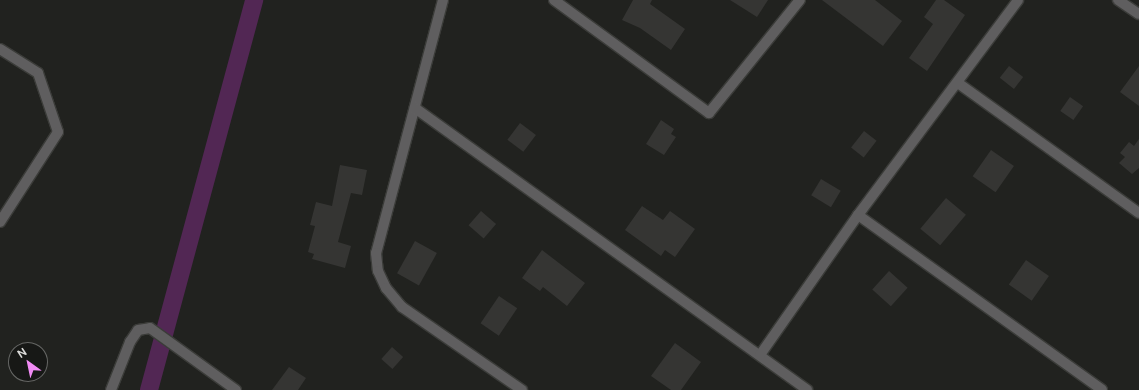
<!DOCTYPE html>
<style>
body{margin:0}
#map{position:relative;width:1139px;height:390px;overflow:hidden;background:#21221f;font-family:"Public Sans",sans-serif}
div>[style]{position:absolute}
.canal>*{height:18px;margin:-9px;padding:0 9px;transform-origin:9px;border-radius:9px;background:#522754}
.building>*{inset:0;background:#353533;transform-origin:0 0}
.roads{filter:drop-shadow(1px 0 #3b3c39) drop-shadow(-1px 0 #3b3c39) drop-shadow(0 1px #3b3c39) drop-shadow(0 -1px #3b3c39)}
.minor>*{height:10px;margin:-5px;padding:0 5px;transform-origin:5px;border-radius:5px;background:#5f5e5f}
span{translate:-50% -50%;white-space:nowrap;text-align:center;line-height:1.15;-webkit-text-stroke:3px #171816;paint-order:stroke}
.north{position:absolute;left:8px;top:342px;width:40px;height:40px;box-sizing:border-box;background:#171816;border:1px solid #656664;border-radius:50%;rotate:327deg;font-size:11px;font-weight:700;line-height:16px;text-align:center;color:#dbdbd9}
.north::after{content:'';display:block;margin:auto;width:14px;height:18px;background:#f18bf5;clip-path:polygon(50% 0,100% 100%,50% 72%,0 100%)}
</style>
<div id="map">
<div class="canal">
<div style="left:149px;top:390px;width:404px;rotate:-74.9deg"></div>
</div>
<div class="building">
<div style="clip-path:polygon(633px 0,652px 0,650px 4px,685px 29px,671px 50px,640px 28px,622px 20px)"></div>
<div style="clip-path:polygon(730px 0,768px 0,757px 17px)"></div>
<div style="clip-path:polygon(822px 0,875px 0,902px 21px,883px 46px)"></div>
<div style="clip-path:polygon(936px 0,944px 0,965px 15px,927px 71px,909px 58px,933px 24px,924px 17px)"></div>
<div style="left:1009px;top:66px;width:18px;height:15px;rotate:38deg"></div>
<div style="clip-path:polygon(1139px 66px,1139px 106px,1120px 92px)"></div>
<div style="left:1070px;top:97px;width:16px;height:17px;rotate:35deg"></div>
<div style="clip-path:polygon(661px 120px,674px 129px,671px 134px,676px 137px,664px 155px,646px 144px)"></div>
<div style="left:520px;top:123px;width:20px;height:21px;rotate:37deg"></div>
<div style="left:864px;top:131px;width:16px;height:21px;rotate:38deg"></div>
<div style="clip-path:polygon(1139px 139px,1139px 168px,1132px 174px,1119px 163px,1125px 157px,1120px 153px,1129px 142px,1134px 146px)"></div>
<div style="left:991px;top:150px;width:28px;height:32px;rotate:35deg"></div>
<div style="clip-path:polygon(340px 165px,367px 170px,362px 195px,351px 193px,338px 242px,351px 246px,345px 268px,312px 259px,314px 254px,308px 252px,315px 226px,310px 225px,316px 202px,332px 206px)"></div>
<div style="left:821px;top:179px;width:23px;height:19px;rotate:31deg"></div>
<div style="left:946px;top:198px;width:26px;height:40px;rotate:40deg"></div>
<div style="clip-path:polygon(642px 206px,663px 220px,670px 211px,695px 229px,675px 257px,665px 250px,661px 256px,625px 230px)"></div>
<div style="left:481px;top:211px;width:20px;height:19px;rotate:41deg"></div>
<div style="left:415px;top:241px;width:25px;height:37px;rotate:29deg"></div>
<div style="clip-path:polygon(542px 250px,585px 283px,567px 306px,543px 287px,540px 291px,522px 278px)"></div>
<div style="left:1026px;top:260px;width:28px;height:30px;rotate:35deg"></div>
<div style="left:889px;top:271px;width:25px;height:25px;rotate:42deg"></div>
<div style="left:499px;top:296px;width:22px;height:33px;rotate:34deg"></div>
<div style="clip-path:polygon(675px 343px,701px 362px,681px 390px,671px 390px,651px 376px)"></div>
<div style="left:392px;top:347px;width:15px;height:16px;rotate:42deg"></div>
<div style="clip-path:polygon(289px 367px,306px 378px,298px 390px,272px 390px)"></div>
</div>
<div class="roads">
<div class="minor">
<div style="left:443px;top:0;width:262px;rotate:104.8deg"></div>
<div style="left:376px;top:253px;width:18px;rotate:84deg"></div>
<div style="left:378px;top:271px;width:19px;rotate:65deg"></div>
<div style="left:386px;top:288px;width:25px;rotate:50deg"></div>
<div style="left:402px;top:307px;width:146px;rotate:34.7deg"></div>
<div style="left:554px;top:0;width:192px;rotate:36.1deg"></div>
<div style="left:709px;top:113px;width:145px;rotate:-51.2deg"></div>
<div style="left:1118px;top:0;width:25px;rotate:34deg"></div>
<div style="left:0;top:49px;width:45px;rotate:32.3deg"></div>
<div style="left:38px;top:73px;width:62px;rotate:71.3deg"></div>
<div style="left:58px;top:132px;width:107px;rotate:122.8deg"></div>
<div style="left:958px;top:83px;width:223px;rotate:35.7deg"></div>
<div style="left:415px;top:108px;width:483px;rotate:35.7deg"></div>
<div style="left:858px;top:215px;width:300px;rotate:35.6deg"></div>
<div style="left:760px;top:355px;width:171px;rotate:-55deg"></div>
<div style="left:858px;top:215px;width:268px;rotate:-53.3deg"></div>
<div style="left:111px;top:390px;width:52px;rotate:-68.4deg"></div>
<div style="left:130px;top:342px;width:14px;rotate:-56deg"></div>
<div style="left:138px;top:330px;width:12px;rotate:-9deg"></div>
<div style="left:150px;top:328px;width:106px;rotate:35.8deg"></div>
</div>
</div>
<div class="north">N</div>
</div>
